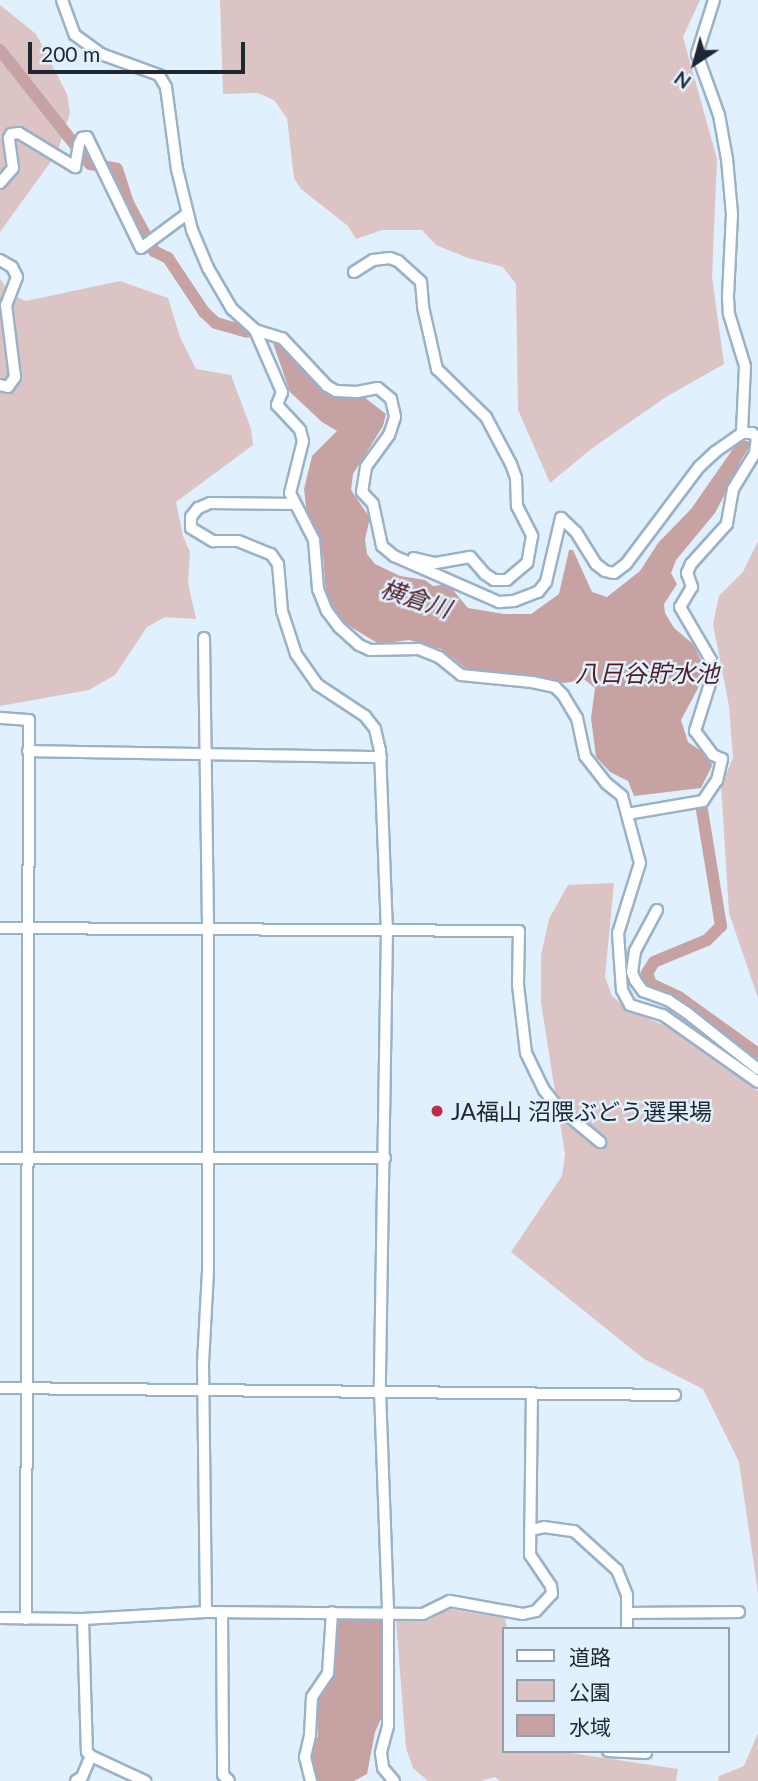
<!DOCTYPE html>
<meta charset="utf-8">
<style>
body{margin:0}
#map{position:relative;width:758px;height:1781px;overflow:hidden;background:#e1f0fd;font-family:Lato,"Noto Sans JP",sans-serif}
div>[style]{position:absolute}
.green>*{inset:0;background:#dcc3c4}
.water>*{inset:0;background:#c6a2a3}
.river>*{height:12px;margin:-6px;padding:0 6px;transform-origin:6px;border-radius:6px;background:#c6a2a3}
.roads{filter:drop-shadow(2px 0 #9ab2c8) drop-shadow(-2px 0 #9ab2c8) drop-shadow(0 2px #9ab2c8) drop-shadow(0 -2px #9ab2c8)}
.minor>*{height:10px;margin:-5px;padding:0 5px;transform-origin:5px;border-radius:5px;background:#fff}
.dots>*{width:19px;height:19px;translate:-50% -50%;box-sizing:border-box;border:4px solid #e1f0fd;border-radius:50%}
span{translate:-50% -50%;white-space:nowrap;text-align:center;line-height:1.15;-webkit-text-stroke:5px #e1f0fd;paint-order:stroke}
.poi-label{font-size:23px;color:#1f2831}
.left{translate:0 -50%;text-align:left}
.water-label{font-size:24px;color:#4d1d22;font-style:italic}
.legend{position:absolute;left:502px;top:1627px;width:228px;height:126px;box-sizing:border-box;background:#e1f0fd;border:2px solid #93a0ab;margin:0;padding:9px 12px;list-style:none;font-size:21px;color:#1f2831}
.legend li{display:flex;align-items:center;gap:14px;height:35px}
.legend b{width:35px;border:2px solid #93a0ab}
.north{position:absolute;left:660px;top:28px;width:70px;height:70px;-webkit-text-stroke:5px #e1f0fd;paint-order:stroke;rotate:216deg;font-size:19px;font-weight:700;line-height:28px;text-align:center;color:#1f2831}
.north::after{content:'';display:block;margin:auto;width:24px;height:32px;background:#1f2831;clip-path:polygon(50% 0,100% 100%,50% 72%,0 100%)}
.scale{position:absolute;left:28px;top:42px;width:217px;height:32px;box-sizing:border-box;border:4px solid #1f2831;border-top:0;padding-left:9px;font-size:21px;line-height:24px;white-space:nowrap;color:#1f2831;-webkit-text-stroke:5px #e1f0fd;paint-order:stroke}
</style>
<div id="map">
<div class="green">
<div style="clip-path:polygon(220px 0,700px 0,683px 37px,717px 159px,712px 277px,724px 364px,666px 397px,591px 449px,550px 483px,518px 410px,516px 284px,503px 267px,468px 258px,436px 245px,422px 230px,382px 230px,356px 239px,348px 226px,301px 189px,294px 178px,287px 118px,274px 100px,258px 93px,223px 94px)"></div>
<div style="clip-path:polygon(0 5px,36px 34px,67px 94px,70px 113px,57px 153px,0 232px)"></div>
<div style="clip-path:polygon(0 279px,12px 295px,26px 301px,120px 281px,168px 298px,180px 337px,196px 369px,231px 375px,251px 429px,253px 445px,176px 502px,183px 536px,190px 552px,188px 583px,196px 619px,165px 617px,147px 627px,115px 675px,89px 690px,0 706px)"></div>
<div style="clip-path:polygon(758px 541px,758px 998px,729px 913px,721px 786px,733px 758px,729px 706px,713px 624px,719px 596px,743px 572px)"></div>
<div style="clip-path:polygon(614px 883px,605px 977px,612px 996px,627px 1009px,672px 1029px,758px 1091px,758px 1593px,739px 1462px,703px 1389px,644px 1359px,511px 1252px,562px 1176px,565px 1154px,541px 1003px,541px 955px,549px 919px,568px 885px)"></div>
<div style="clip-path:polygon(449px 1609px,505px 1618px,507px 1629px,504px 1629px,504px 1751px,557px 1751px,678px 1769px,676px 1781px,500px 1781px,495px 1777px,481px 1781px,428px 1781px,413px 1768px,406px 1748px,396px 1620px,427px 1621px)"></div>
<div style="clip-path:polygon(758px 1733px,758px 1781px,718px 1781px,719px 1776px,744px 1766px)"></div>
</div>
<div class="water">
<div style="clip-path:polygon(273px 343px,283px 347px,327px 392px,364px 397px,386px 414px,383px 426px,353px 474px,351px 490px,370px 518px,365px 539px,367px 554px,375px 564px,400px 576px,425px 580px,433px 586px,448px 584px,468px 608px,504px 614px,531px 614px,559px 594px,569px 550px,573px 550px,592px 592px,607px 597px,640px 571px,658px 543px,691px 509px,735px 446px,741px 440px,752px 442px,740px 462px,736px 481px,727px 490px,715px 513px,676px 560px,671px 573px,677px 584px,664px 604px,665px 613px,674px 628px,693px 644px,705px 668px,703px 679px,681px 720px,688px 742px,711px 758px,712px 766px,701px 788px,634px 796px,628px 781px,610px 772px,596px 757px,591px 718px,595px 688px,585px 680px,564px 683px,543px 677px,468px 670px,441px 649px,409px 640px,379px 644px,341px 621px,326px 594px,323px 556px,307px 515px,304px 489px,312px 456px,337px 431px,322px 422px,290px 392px)"></div>
<div style="clip-path:polygon(338px 1618px,381px 1618px,381px 1719px,375px 1732px,367px 1774px,354px 1781px,318px 1781px,308px 1764px,318px 1736px,318px 1698px,333px 1668px)"></div>
</div>
<div class="river">
<div style="left:0;top:50px;width:145px;rotate:51.7deg"></div>
<div style="left:90px;top:164px;width:27px;rotate:10deg"></div>
<div style="left:117px;top:169px;width:36px;rotate:72deg"></div>
<div style="left:128px;top:203px;width:55px;rotate:61.6deg"></div>
<div style="left:154px;top:251px;width:16px;rotate:27deg"></div>
<div style="left:168px;top:258px;width:65px;rotate:56.3deg"></div>
<div style="left:204px;top:312px;width:16px;rotate:43deg"></div>
<div style="left:216px;top:323px;width:32px;rotate:16deg"></div>
<div style="left:702px;top:810px;width:118px;rotate:80.7deg"></div>
<div style="left:721px;top:926px;width:20px;rotate:135deg"></div>
<div style="left:707px;top:940px;width:57px;rotate:157.5deg"></div>
<div style="left:654px;top:962px;width:13px;rotate:122deg"></div>
<div style="left:647px;top:973px;width:12px;rotate:70deg"></div>
<div style="left:651px;top:984px;width:31px;rotate:25deg"></div>
<div style="left:679px;top:997px;width:97px;rotate:35.8deg"></div>
</div>
<div class="roads">
<div class="minor">
<div style="left:62px;top:0;width:37px;rotate:70deg"></div>
<div style="left:75px;top:35px;width:32px;rotate:36deg"></div>
<div style="left:101px;top:54px;width:62px;rotate:19.9deg"></div>
<div style="left:159px;top:75px;width:14px;rotate:60deg"></div>
<div style="left:166px;top:87px;width:83px;rotate:82.4deg"></div>
<div style="left:177px;top:169px;width:63px;rotate:76.2deg"></div>
<div style="left:192px;top:230px;width:41px;rotate:67.2deg"></div>
<div style="left:208px;top:268px;width:48px;rotate:59.7deg"></div>
<div style="left:232px;top:309px;width:31px;rotate:42deg"></div>
<div style="left:255px;top:330px;width:68px;rotate:66.5deg"></div>
<div style="left:282px;top:392px;width:14px;rotate:111deg"></div>
<div style="left:277px;top:405px;width:34px;rotate:47deg"></div>
<div style="left:300px;top:430px;width:11px;rotate:75deg"></div>
<div style="left:303px;top:441px;width:54px;rotate:104deg"></div>
<div style="left:290px;top:493px;width:53px;rotate:62.9deg"></div>
<div style="left:314px;top:540px;width:49px;rotate:85.3deg"></div>
<div style="left:318px;top:589px;width:24px;rotate:68deg"></div>
<div style="left:327px;top:611px;width:20px;rotate:53deg"></div>
<div style="left:339px;top:627px;width:27px;rotate:42deg"></div>
<div style="left:359px;top:645px;width:12px;rotate:24deg"></div>
<div style="left:370px;top:650px;width:49px;rotate:-1.2deg"></div>
<div style="left:419px;top:649px;width:22px;rotate:22deg"></div>
<div style="left:439px;top:657px;width:28px;rotate:39deg"></div>
<div style="left:461px;top:675px;width:71px;rotate:5.6deg"></div>
<div style="left:532px;top:682px;width:24px;rotate:12deg"></div>
<div style="left:555px;top:687px;width:11px;rotate:45deg"></div>
<div style="left:563px;top:695px;width:27px;rotate:59deg"></div>
<div style="left:577px;top:718px;width:39px;rotate:78deg"></div>
<div style="left:585px;top:756px;width:34px;rotate:52deg"></div>
<div style="left:606px;top:783px;width:21px;rotate:39deg"></div>
<div style="left:622px;top:796px;width:69px;rotate:75deg"></div>
<div style="left:640px;top:863px;width:73px;rotate:107.4deg"></div>
<div style="left:618px;top:933px;width:57px;rotate:86deg"></div>
<div style="left:622px;top:990px;width:17px;rotate:62deg"></div>
<div style="left:630px;top:1005px;width:34px;rotate:17deg"></div>
<div style="left:663px;top:1015px;width:116px;rotate:35.2deg"></div>
<div style="left:714px;top:0;width:57px;rotate:107.5deg"></div>
<div style="left:697px;top:54px;width:65px;rotate:70.2deg"></div>
<div style="left:719px;top:115px;width:45px;rotate:79.7deg"></div>
<div style="left:727px;top:159px;width:55px;rotate:84.8deg"></div>
<div style="left:732px;top:214px;width:83px;rotate:92.8deg"></div>
<div style="left:728px;top:297px;width:17px;rotate:87deg"></div>
<div style="left:729px;top:314px;width:54px;rotate:72.9deg"></div>
<div style="left:745px;top:366px;width:67px;rotate:92.6deg"></div>
<div style="left:0;top:183px;width:20px;rotate:-49deg"></div>
<div style="left:13px;top:168px;width:30px;rotate:-98deg"></div>
<div style="left:9px;top:138px;width:4px;rotate:-63deg"></div>
<div style="left:11px;top:134px;width:8px;rotate:-7deg"></div>
<div style="left:19px;top:133px;width:66px;rotate:31.3deg"></div>
<div style="left:75px;top:167px;width:23px;rotate:-80deg"></div>
<div style="left:79px;top:144px;width:7px;rotate:-63deg"></div>
<div style="left:82px;top:138px;width:5px;rotate:-11deg"></div>
<div style="left:87px;top:137px;width:123px;rotate:64.1deg"></div>
<div style="left:141px;top:248px;width:57px;rotate:-36.5deg"></div>
<div style="left:0;top:260px;width:14px;rotate:30deg"></div>
<div style="left:12px;top:267px;width:11px;rotate:63deg"></div>
<div style="left:17px;top:277px;width:30px;rotate:111deg"></div>
<div style="left:6px;top:305px;width:73px;rotate:82.9deg"></div>
<div style="left:15px;top:377px;width:12px;rotate:125deg"></div>
<div style="left:8px;top:387px;width:8px;rotate:-166deg"></div>
<div style="left:354px;top:272px;width:22px;rotate:-32deg"></div>
<div style="left:373px;top:260px;width:17px;rotate:-7deg"></div>
<div style="left:390px;top:258px;width:9px;rotate:21deg"></div>
<div style="left:398px;top:261px;width:31px;rotate:42deg"></div>
<div style="left:421px;top:282px;width:25px;rotate:85deg"></div>
<div style="left:423px;top:307px;width:64px;rotate:77.3deg"></div>
<div style="left:437px;top:369px;width:69px;rotate:44.4deg"></div>
<div style="left:486px;top:417px;width:53px;rotate:62deg"></div>
<div style="left:511px;top:464px;width:15px;rotate:70deg"></div>
<div style="left:516px;top:478px;width:28px;rotate:88deg"></div>
<div style="left:517px;top:506px;width:34px;rotate:63deg"></div>
<div style="left:532px;top:536px;width:27px;rotate:100deg"></div>
<div style="left:527px;top:563px;width:26px;rotate:140deg"></div>
<div style="left:507px;top:580px;width:13px;rotate:180deg"></div>
<div style="left:494px;top:580px;width:11px;rotate:-146deg"></div>
<div style="left:485px;top:574px;width:23px;rotate:-131deg"></div>
<div style="left:470px;top:557px;width:36px;rotate:170deg"></div>
<div style="left:435px;top:563px;width:22px;rotate:-167deg"></div>
<div style="left:255px;top:330px;width:28px;rotate:17deg"></div>
<div style="left:282px;top:338px;width:66px;rotate:46.8deg"></div>
<div style="left:327px;top:386px;width:10px;rotate:29deg"></div>
<div style="left:336px;top:391px;width:21px;rotate:3deg"></div>
<div style="left:357px;top:392px;width:21px;rotate:-11deg"></div>
<div style="left:378px;top:388px;width:17px;rotate:40deg"></div>
<div style="left:391px;top:399px;width:18px;rotate:77deg"></div>
<div style="left:395px;top:417px;width:19px;rotate:108deg"></div>
<div style="left:389px;top:435px;width:39px;rotate:126deg"></div>
<div style="left:366px;top:467px;width:25px;rotate:99deg"></div>
<div style="left:362px;top:492px;width:16px;rotate:47deg"></div>
<div style="left:373px;top:504px;width:43px;rotate:77.9deg"></div>
<div style="left:382px;top:546px;width:16px;rotate:40deg"></div>
<div style="left:394px;top:556px;width:115px;rotate:23.7deg"></div>
<div style="left:499px;top:602px;width:15px;rotate:-4deg"></div>
<div style="left:514px;top:601px;width:26px;rotate:-21deg"></div>
<div style="left:538px;top:592px;width:13px;rotate:-51deg"></div>
<div style="left:546px;top:582px;width:66px;rotate:-76.8deg"></div>
<div style="left:561px;top:518px;width:21px;rotate:43deg"></div>
<div style="left:576px;top:532px;width:38px;rotate:58deg"></div>
<div style="left:596px;top:564px;width:11px;rotate:38deg"></div>
<div style="left:605px;top:571px;width:9px;rotate:13deg"></div>
<div style="left:614px;top:573px;width:15px;rotate:-37deg"></div>
<div style="left:626px;top:564px;width:121px;rotate:-53deg"></div>
<div style="left:699px;top:467px;width:22px;rotate:-43deg"></div>
<div style="left:715px;top:452px;width:33px;rotate:-35deg"></div>
<div style="left:742px;top:433px;width:10px"></div>
<div style="left:752px;top:433px;width:6px;rotate:39deg"></div>
<div style="left:757px;top:437px;width:16px;rotate:97deg"></div>
<div style="left:755px;top:453px;width:42px;rotate:121.4deg"></div>
<div style="left:733px;top:489px;width:36px;rotate:100deg"></div>
<div style="left:727px;top:524px;width:54px;rotate:132deg"></div>
<div style="left:691px;top:564px;width:10px;rotate:114deg"></div>
<div style="left:687px;top:573px;width:15px;rotate:70deg"></div>
<div style="left:692px;top:587px;width:23px;rotate:121deg"></div>
<div style="left:680px;top:607px;width:61px;rotate:59.7deg"></div>
<div style="left:711px;top:660px;width:14px;rotate:82deg"></div>
<div style="left:713px;top:674px;width:60px;rotate:107.5deg"></div>
<div style="left:695px;top:731px;width:30px;rotate:53deg"></div>
<div style="left:713px;top:755px;width:10px;rotate:24deg"></div>
<div style="left:722px;top:759px;width:22px;rotate:103deg"></div>
<div style="left:717px;top:780px;width:25px;rotate:124deg"></div>
<div style="left:703px;top:801px;width:77px;rotate:170.3deg"></div>
<div style="left:295px;top:504px;width:85px;rotate:-179.3deg"></div>
<div style="left:210px;top:503px;width:13px;rotate:157deg"></div>
<div style="left:198px;top:508px;width:11px;rotate:128deg"></div>
<div style="left:191px;top:517px;width:11px;rotate:90deg"></div>
<div style="left:191px;top:528px;width:26px;rotate:31deg"></div>
<div style="left:213px;top:541px;width:25px"></div>
<div style="left:238px;top:541px;width:35px;rotate:22deg"></div>
<div style="left:271px;top:554px;width:12px;rotate:55deg"></div>
<div style="left:278px;top:564px;width:47px;rotate:85.1deg"></div>
<div style="left:282px;top:611px;width:45px;rotate:72deg"></div>
<div style="left:296px;top:654px;width:38px;rotate:55deg"></div>
<div style="left:318px;top:685px;width:56px;rotate:33.4deg"></div>
<div style="left:365px;top:716px;width:16px;rotate:52deg"></div>
<div style="left:375px;top:729px;width:22px;rotate:77deg"></div>
<div style="left:380px;top:750px;width:180px;rotate:87.8deg"></div>
<div style="left:387px;top:930px;width:461px;rotate:90.9deg"></div>
<div style="left:380px;top:1391px;width:223px;rotate:87.9deg"></div>
<div style="left:388px;top:1614px;width:112px;rotate:90deg"></div>
<div style="left:388px;top:1726px;width:28px;rotate:105deg"></div>
<div style="left:381px;top:1753px;width:15px;rotate:82deg"></div>
<div style="left:383px;top:1768px;width:17px;rotate:50deg"></div>
<div style="left:204px;top:638px;width:290px;rotate:89.2deg"></div>
<div style="left:208px;top:928px;width:343px;rotate:90deg"></div>
<div style="left:208px;top:1271px;width:93px;rotate:93.1deg"></div>
<div style="left:203px;top:1364px;width:248px;rotate:89.3deg"></div>
<div style="left:0;top:718px;width:29px;rotate:4deg"></div>
<div style="left:29px;top:720px;width:899px;rotate:90.19deg"></div>
<div style="left:28px;top:751px;width:353px;rotate:1deg"></div>
<div style="left:657px;top:910px;width:47px;rotate:118.2deg"></div>
<div style="left:635px;top:951px;width:21px;rotate:98deg"></div>
<div style="left:632px;top:972px;width:9px;rotate:69deg"></div>
<div style="left:635px;top:980px;width:14px;rotate:54deg"></div>
<div style="left:643px;top:991px;width:27px;rotate:20deg"></div>
<div style="left:668px;top:1000px;width:22px;rotate:34deg"></div>
<div style="left:686px;top:1012px;width:92px;rotate:38.4deg"></div>
<div style="left:0;top:928px;width:519px;rotate:0.33deg"></div>
<div style="left:519px;top:931px;width:54px;rotate:91.1deg"></div>
<div style="left:518px;top:985px;width:68px;rotate:83.3deg"></div>
<div style="left:526px;top:1053px;width:41px;rotate:64.1deg"></div>
<div style="left:544px;top:1090px;width:22px;rotate:51deg"></div>
<div style="left:558px;top:1107px;width:55px;rotate:39.8deg"></div>
<div style="left:0;top:1158px;width:385px"></div>
<div style="left:0;top:1388px;width:675px;rotate:0.59deg"></div>
<div style="left:532px;top:1530px;width:12px;rotate:-14deg"></div>
<div style="left:544px;top:1527px;width:30px;rotate:8deg"></div>
<div style="left:574px;top:1531px;width:58px;rotate:42.2deg"></div>
<div style="left:617px;top:1570px;width:27px;rotate:68deg"></div>
<div style="left:627px;top:1595px;width:34px;rotate:90deg"></div>
<div style="left:628px;top:1613px;width:111px;rotate:-0.5deg"></div>
<div style="left:222px;top:1614px;width:161px;rotate:89.6deg"></div>
<div style="left:223px;top:1775px;width:8px;rotate:45deg"></div>
<div style="left:0;top:1618px;width:83px;rotate:0.7deg"></div>
<div style="left:83px;top:1619px;width:123px;rotate:-3.3deg"></div>
<div style="left:206px;top:1612px;width:217px;rotate:0.5deg"></div>
<div style="left:423px;top:1614px;width:30px;rotate:-26deg"></div>
<div style="left:450px;top:1601px;width:74px;rotate:10.1deg"></div>
<div style="left:523px;top:1614px;width:13px;rotate:-13deg"></div>
<div style="left:536px;top:1611px;width:23px;rotate:-47deg"></div>
<div style="left:552px;top:1594px;width:8px;rotate:-97deg"></div>
<div style="left:551px;top:1586px;width:37px;rotate:-124deg"></div>
<div style="left:530px;top:1555px;width:162px;rotate:-89.3deg"></div>
<div style="left:83px;top:1619px;width:133px;rotate:88.3deg"></div>
<div style="left:87px;top:1752px;width:6px;rotate:45deg"></div>
<div style="left:608px;top:1751px;width:38px;rotate:3deg"></div>
<div style="left:76px;top:1781px;width:7px;rotate:-34deg"></div>
<div style="left:82px;top:1777px;width:23px;rotate:-67deg"></div>
<div style="left:91px;top:1756px;width:60px;rotate:24.8deg"></div>
<div style="left:311px;top:1781px;width:25px;rotate:-104deg"></div>
<div style="left:305px;top:1757px;width:23px;rotate:-77deg"></div>
<div style="left:310px;top:1735px;width:38px;rotate:-87deg"></div>
<div style="left:312px;top:1697px;width:29px;rotate:-56deg"></div>
<div style="left:328px;top:1673px;width:61px;rotate:-86.2deg"></div>
</div>
</div>
<div class="dots">
<div style="left:437px;top:1111px;background:#be2e49"></div>
</div>
<div class="poi-label">
<span class="left" style="left:451px;top:1111px">JA福山 沼隈ぶどう選果場</span>
</div>
<div class="water-label">
<span style="left:416px;top:598px;rotate:18deg">横倉川</span>
<span style="left:647px;top:673px">八日谷貯水池</span>
</div>
<ul class="legend">
<li><b style="height:9px;background:#fff"></b>道路</li>
<li><b style="height:19px;background:#dcc3c4"></b>公園</li>
<li><b style="height:19px;background:#c6a2a3"></b>水域</li>
</ul>
<div class="north">N</div>
<div class="scale">200 m</div>
</div>
